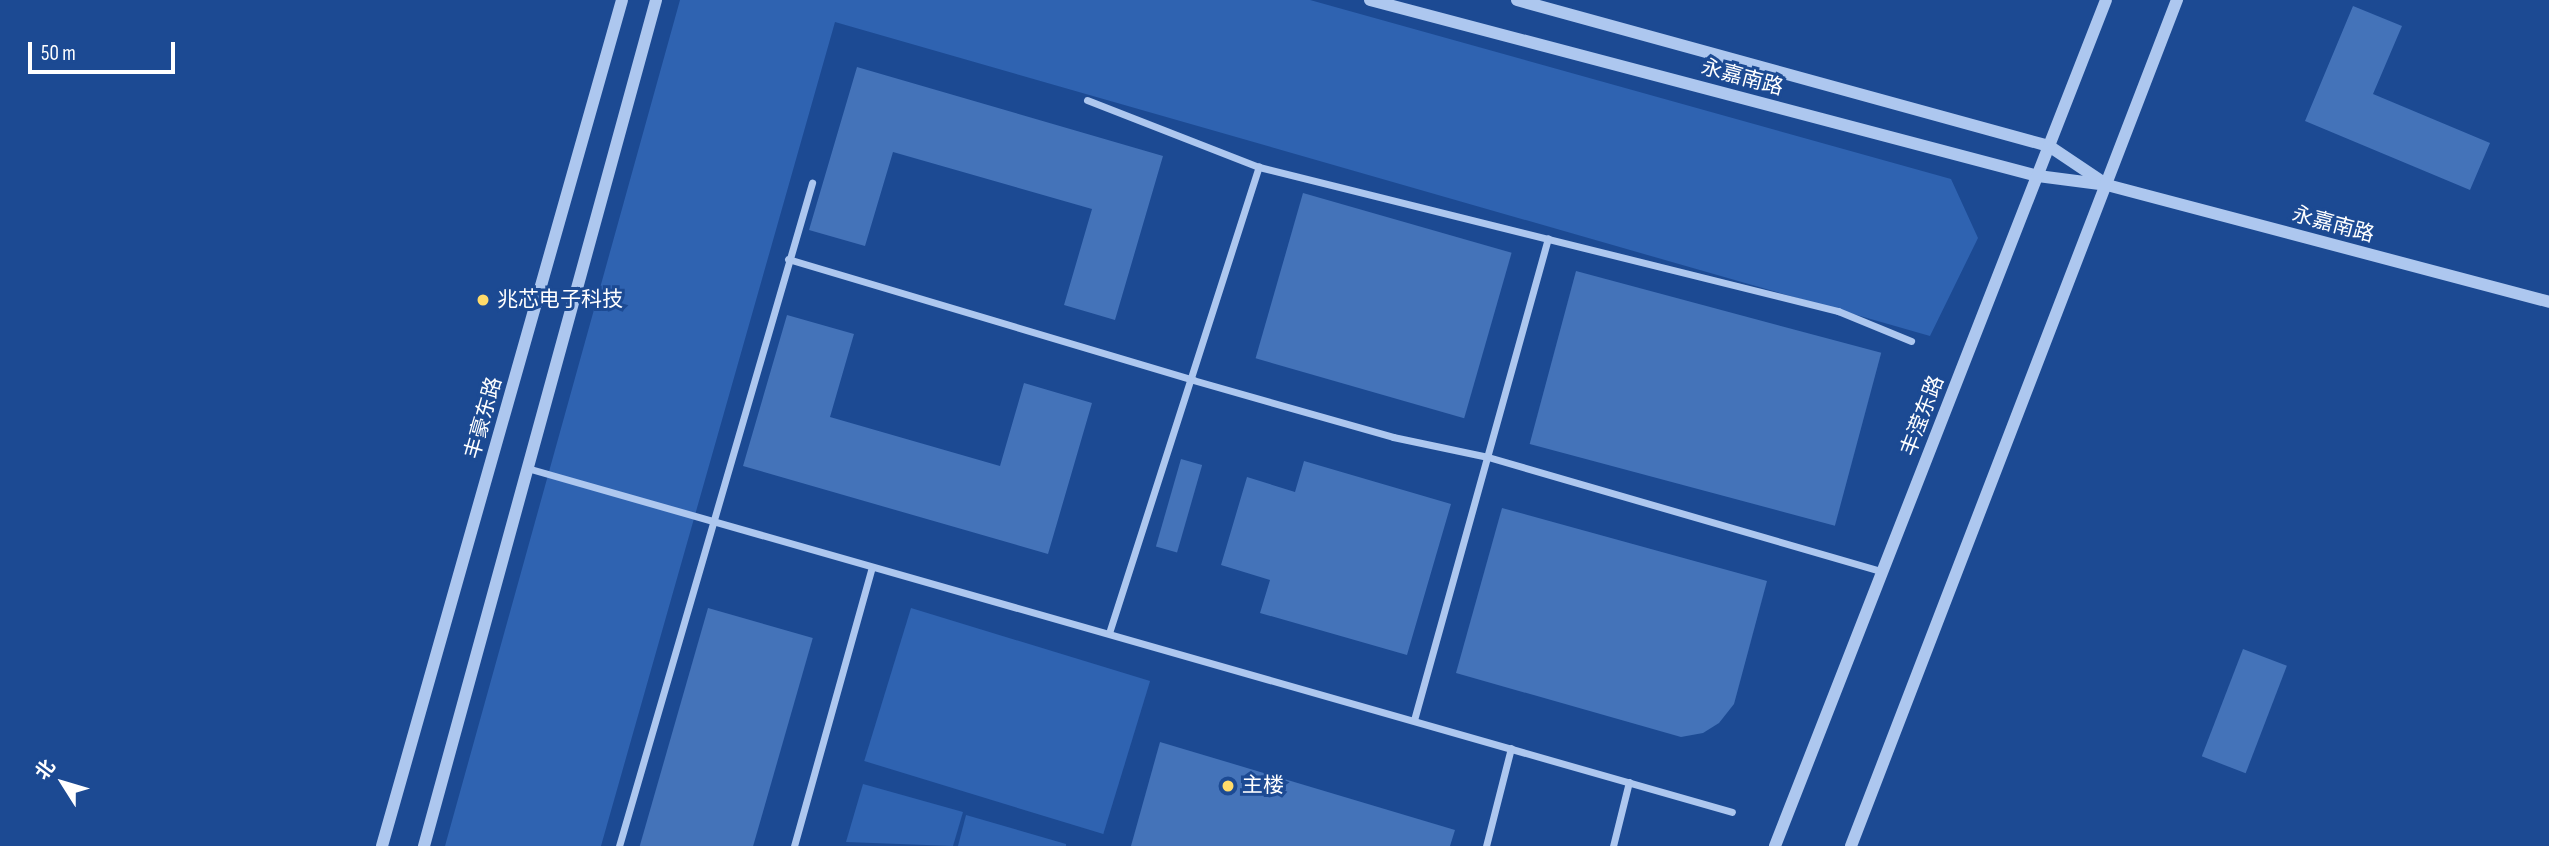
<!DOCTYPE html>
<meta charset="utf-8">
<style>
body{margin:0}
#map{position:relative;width:2549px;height:846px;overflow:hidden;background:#1c4a93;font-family:"Sofia Sans Condensed","Noto Sans SC",sans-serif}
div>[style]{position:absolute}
.green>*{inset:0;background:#2f63b1;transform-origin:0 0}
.building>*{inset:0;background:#4473b9;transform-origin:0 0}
.minor>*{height:7px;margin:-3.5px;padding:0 3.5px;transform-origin:3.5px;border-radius:3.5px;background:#adc7ef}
.tertiary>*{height:12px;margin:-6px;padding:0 6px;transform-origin:6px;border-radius:6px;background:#adc7ef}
.dots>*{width:19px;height:19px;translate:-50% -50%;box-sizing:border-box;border:4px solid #1c4a93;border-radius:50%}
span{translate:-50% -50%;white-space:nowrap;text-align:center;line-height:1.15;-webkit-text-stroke:6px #1c4a93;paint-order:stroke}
.street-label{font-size:21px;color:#fff}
.poi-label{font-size:21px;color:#fff}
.left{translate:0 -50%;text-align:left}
.north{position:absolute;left:28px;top:748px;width:70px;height:70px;-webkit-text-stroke:5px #1c4a93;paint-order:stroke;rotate:307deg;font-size:19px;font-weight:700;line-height:28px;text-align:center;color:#fff}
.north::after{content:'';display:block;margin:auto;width:24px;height:32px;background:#fff;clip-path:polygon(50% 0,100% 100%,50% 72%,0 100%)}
.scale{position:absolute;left:28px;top:42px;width:147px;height:32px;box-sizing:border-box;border:4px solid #fff;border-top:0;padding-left:9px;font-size:21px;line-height:24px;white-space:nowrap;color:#fff;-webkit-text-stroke:5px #1c4a93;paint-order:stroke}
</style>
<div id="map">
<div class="green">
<div style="clip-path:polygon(680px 0,1310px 0,1951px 179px,1978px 238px,1930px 336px,835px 22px,601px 846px,445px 846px)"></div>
<div style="left:911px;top:608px;width:250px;height:160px;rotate:17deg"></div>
<div style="clip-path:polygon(863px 784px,963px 812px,953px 846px,846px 842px)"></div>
<div style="clip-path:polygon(966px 815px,1066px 844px,1066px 846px,958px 846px)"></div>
</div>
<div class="building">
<div style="clip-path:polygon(2353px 6px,2402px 26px,2373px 94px,2490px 143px,2470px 190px,2305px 121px)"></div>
<div style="clip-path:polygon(857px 67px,1163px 156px,1115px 320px,1064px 305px,1092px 209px,893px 152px,865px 246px,809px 230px)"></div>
<div style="left:1303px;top:193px;width:217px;height:172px;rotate:16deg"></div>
<div style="left:1576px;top:271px;width:316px;height:179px;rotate:15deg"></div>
<div style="clip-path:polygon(787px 315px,854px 334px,830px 417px,1000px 466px,1024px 383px,1092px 403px,1048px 554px,743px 466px)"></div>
<div style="left:1181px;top:459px;width:22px;height:91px;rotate:16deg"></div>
<div style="clip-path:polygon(1304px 461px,1451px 504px,1407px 655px,1260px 613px,1270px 580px,1221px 565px,1247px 477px,1295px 492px)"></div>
<div style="clip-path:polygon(1502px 508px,1767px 581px,1734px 704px,1719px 723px,1703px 733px,1681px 737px,1456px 673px)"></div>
<div style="left:708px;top:608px;width:109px;height:248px;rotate:16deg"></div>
<div style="left:2243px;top:649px;width:47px;height:115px;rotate:21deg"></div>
<div style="clip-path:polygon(1160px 742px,1455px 830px,1450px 846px,1131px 846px)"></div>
</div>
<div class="minor">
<div style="left:1087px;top:100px;width:185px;rotate:21.3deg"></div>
<div style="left:1259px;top:167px;width:597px;rotate:13.97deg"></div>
<div style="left:1838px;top:311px;width:79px;rotate:22.3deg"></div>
<div style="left:788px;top:259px;width:423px;rotate:16.6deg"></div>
<div style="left:1193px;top:380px;width:208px;rotate:15.9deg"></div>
<div style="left:1393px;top:437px;width:97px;rotate:11.9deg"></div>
<div style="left:1488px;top:457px;width:411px;rotate:16.2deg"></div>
<div style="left:527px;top:468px;width:1253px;rotate:15.93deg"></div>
<div style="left:1109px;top:633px;width:490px;rotate:-72.2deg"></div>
<div style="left:1414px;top:720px;width:500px;rotate:-74.46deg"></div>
<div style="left:619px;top:846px;width:691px;rotate:-73.77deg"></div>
<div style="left:794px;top:846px;width:287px;rotate:-74.4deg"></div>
<div style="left:1486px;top:846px;width:101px;rotate:-75.7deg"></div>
<div style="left:1613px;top:846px;width:66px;rotate:-76deg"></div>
</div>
<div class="tertiary">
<div style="left:1370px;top:0;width:691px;rotate:14.76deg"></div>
<div style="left:2038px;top:176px;width:70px;rotate:7.4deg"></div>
<div style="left:2107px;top:185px;width:457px;rotate:14.8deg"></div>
<div style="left:1517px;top:0;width:552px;rotate:15.35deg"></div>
<div style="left:2049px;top:146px;width:66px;rotate:33.9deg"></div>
<div style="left:382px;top:846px;width:879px;rotate:-74.16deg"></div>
<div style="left:424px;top:846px;width:877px;rotate:-74.66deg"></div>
<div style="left:1775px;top:846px;width:908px;rotate:-68.63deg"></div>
<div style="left:1851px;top:846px;width:907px;rotate:-68.93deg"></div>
</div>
<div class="dots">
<div style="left:483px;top:300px;background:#ffdb6a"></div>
<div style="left:1228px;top:786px;background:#ffdb6a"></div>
</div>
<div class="street-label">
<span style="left:1742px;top:78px;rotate:15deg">永嘉南路</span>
<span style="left:2333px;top:225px;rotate:15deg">永嘉南路</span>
<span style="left:1923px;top:416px;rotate:-69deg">丰滢东路</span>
<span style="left:484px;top:418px;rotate:-74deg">丰豪东路</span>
</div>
<div class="poi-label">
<span class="left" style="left:497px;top:300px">兆芯电子科技</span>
<span class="left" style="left:1242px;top:786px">主楼</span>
</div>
<div class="north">北</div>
<div class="scale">50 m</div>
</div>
